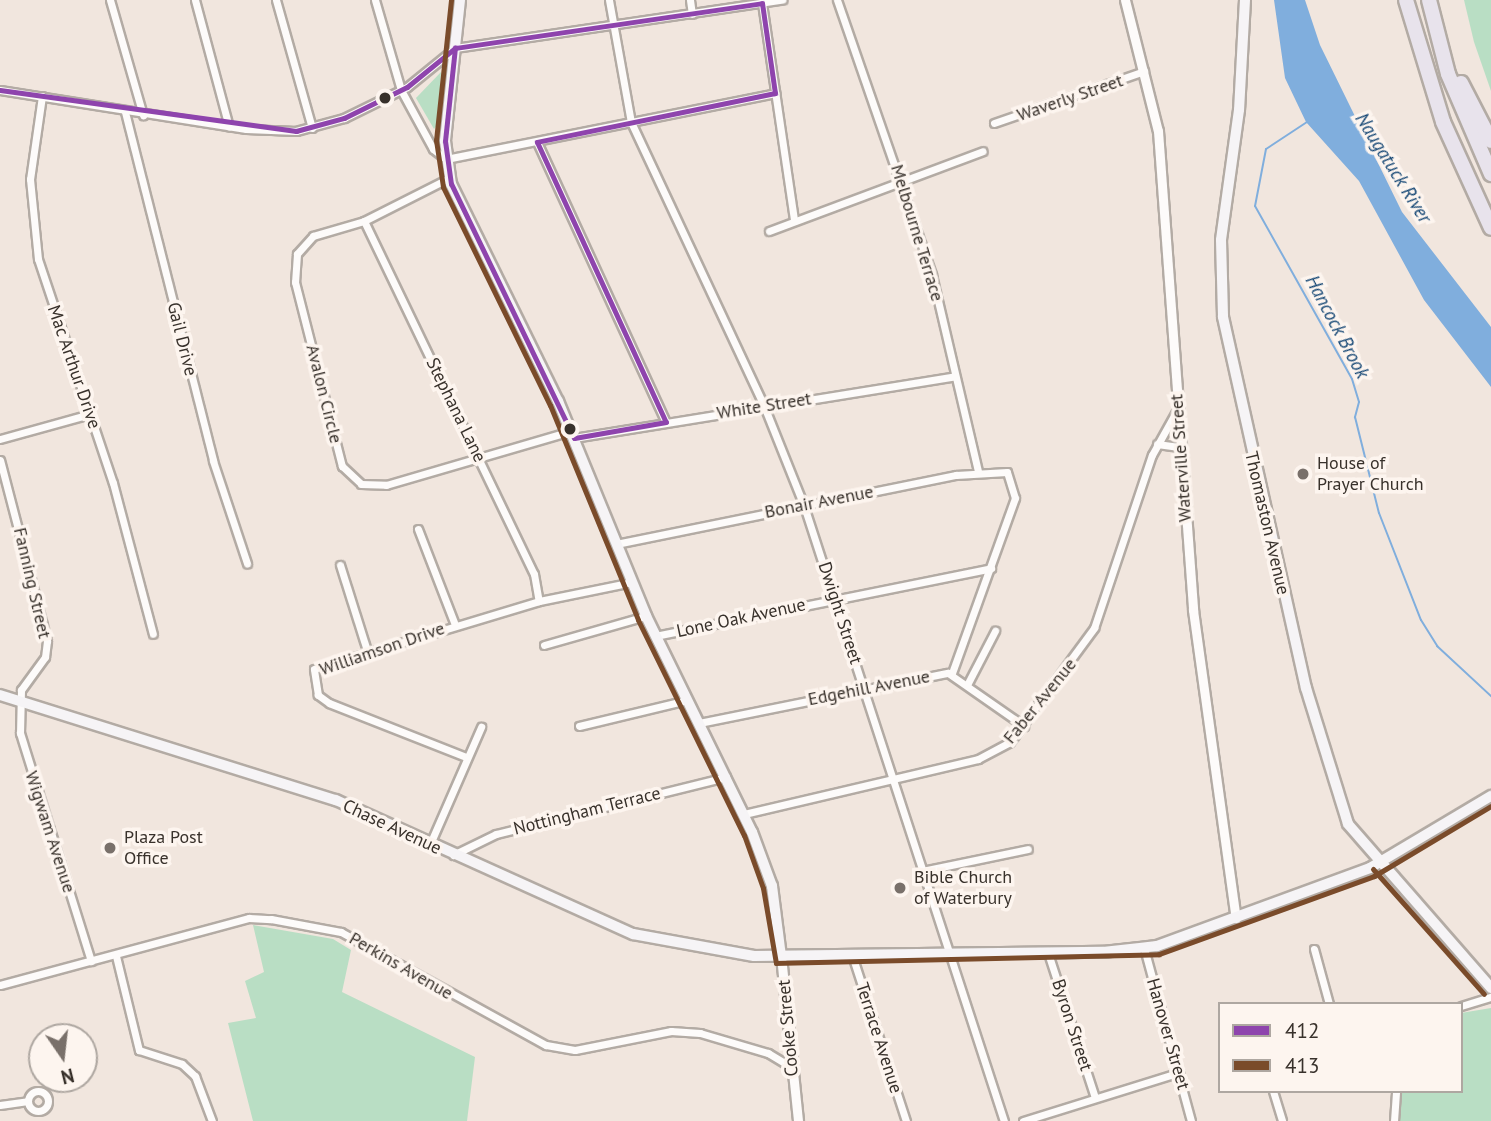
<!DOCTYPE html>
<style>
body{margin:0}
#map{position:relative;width:1491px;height:1121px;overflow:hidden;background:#f1e6de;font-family:"PT Sans",sans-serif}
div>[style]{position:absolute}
.green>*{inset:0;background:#b9dec4}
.water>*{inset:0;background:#80aedd}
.stream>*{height:2px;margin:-1px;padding:0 1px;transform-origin:1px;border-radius:1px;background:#80aedd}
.roads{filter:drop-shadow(2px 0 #b3aba4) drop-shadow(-2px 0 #b3aba4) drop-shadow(0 2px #b3aba4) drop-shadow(0 -2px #b3aba4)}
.minor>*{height:7px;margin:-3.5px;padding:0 3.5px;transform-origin:3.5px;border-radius:3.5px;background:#fdfbfa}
.minor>.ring{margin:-3.5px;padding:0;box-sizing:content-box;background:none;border:7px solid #fdfbfa;border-radius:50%}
.tertiary>*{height:9px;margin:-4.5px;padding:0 4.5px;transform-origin:4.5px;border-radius:4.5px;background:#fdfbfa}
.secondary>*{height:10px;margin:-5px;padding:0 5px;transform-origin:5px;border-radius:5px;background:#f6f4f6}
.motorway>*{height:14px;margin:-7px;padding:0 7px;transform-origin:7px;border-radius:7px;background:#e8e3ec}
.bus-1>*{height:5px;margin:-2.5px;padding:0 2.5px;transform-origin:2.5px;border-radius:2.5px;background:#8e44ad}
.bus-2>*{height:5px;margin:-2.5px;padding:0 2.5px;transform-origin:2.5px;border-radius:2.5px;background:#7a4b2a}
.dots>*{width:19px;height:19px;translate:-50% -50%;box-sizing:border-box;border:4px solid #fdf5ef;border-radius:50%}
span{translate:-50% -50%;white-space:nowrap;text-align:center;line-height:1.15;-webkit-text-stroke:7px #fdf5ef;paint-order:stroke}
.street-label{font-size:18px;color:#38312b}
.poi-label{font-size:18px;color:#38312b}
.left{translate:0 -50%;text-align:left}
.water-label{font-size:19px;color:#144674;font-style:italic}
.legend{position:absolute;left:1218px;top:1002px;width:245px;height:91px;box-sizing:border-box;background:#fdf5ef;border:2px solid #aea7a1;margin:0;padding:9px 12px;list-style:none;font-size:21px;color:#38312b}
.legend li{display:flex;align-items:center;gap:14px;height:35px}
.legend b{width:35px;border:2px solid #aea7a1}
.north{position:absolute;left:28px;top:1023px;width:70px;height:70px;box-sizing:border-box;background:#fdf5ef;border:2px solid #aea7a1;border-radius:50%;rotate:166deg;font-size:19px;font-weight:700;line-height:28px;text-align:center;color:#38312b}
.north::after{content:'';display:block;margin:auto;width:24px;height:32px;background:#79706a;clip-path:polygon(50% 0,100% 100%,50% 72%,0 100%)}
</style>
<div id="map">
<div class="green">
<div style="clip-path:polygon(1464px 0,1491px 0,1491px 91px,1474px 42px)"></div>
<div style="clip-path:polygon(441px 72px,438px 124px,434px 129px,416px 98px)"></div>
<div style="clip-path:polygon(253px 925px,333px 939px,351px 950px,342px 992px,475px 1057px,467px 1121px,253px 1121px,228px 1023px,256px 1018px,245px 981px,264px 972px)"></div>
<div style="clip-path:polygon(1491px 1008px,1491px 1121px,1399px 1121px,1402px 1091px,1461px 1091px,1461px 1013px)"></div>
</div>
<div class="water">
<div style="clip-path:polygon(1274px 0,1305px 0,1320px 45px,1402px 212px,1491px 327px,1491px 387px,1424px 300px,1359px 181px,1306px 122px,1285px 78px)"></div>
</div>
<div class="stream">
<div style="left:1307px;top:122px;width:49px;rotate:146.6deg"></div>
<div style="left:1266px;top:149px;width:58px;rotate:100.9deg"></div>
<div style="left:1255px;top:206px;width:198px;rotate:60.7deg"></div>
<div style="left:1352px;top:379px;width:24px;rotate:73deg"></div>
<div style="left:1359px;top:402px;width:16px;rotate:105deg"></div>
<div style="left:1355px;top:417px;width:99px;rotate:76deg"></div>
<div style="left:1379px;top:513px;width:115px;rotate:68.6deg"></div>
<div style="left:1421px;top:620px;width:31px;rotate:58deg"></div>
<div style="left:1437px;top:646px;width:74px;rotate:42.8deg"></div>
</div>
<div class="roads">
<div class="minor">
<div style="left:110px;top:0;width:120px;rotate:74deg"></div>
<div style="left:195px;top:0;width:131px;rotate:75deg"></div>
<div style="left:276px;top:0;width:133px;rotate:74.3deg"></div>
<div style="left:375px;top:0;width:94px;rotate:73.9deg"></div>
<div style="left:401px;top:90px;width:67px;rotate:61.5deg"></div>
<div style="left:433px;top:149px;width:16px;rotate:38deg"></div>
<div style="left:446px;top:159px;width:336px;rotate:-11.3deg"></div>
<div style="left:609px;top:0;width:124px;rotate:79.8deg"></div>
<div style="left:631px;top:122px;width:314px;rotate:64.9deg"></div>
<div style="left:764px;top:406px;width:108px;rotate:68.2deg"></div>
<div style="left:804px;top:506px;width:647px;rotate:71.99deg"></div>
<div style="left:690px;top:0;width:14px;rotate:82deg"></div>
<div style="left:837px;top:0;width:291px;rotate:70.9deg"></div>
<div style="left:932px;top:275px;width:201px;rotate:76.8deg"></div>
<div style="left:762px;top:3px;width:220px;rotate:81.6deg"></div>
<div style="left:0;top:90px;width:249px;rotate:9deg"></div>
<div style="left:246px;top:129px;width:50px;rotate:2.3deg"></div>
<div style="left:296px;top:131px;width:50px;rotate:-15.2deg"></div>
<div style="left:344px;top:118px;width:70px;rotate:-26.2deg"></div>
<div style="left:407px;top:87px;width:62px;rotate:-39.1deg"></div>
<div style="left:455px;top:48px;width:331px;rotate:-8.4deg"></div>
<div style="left:42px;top:96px;width:84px;rotate:98.2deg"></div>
<div style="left:30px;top:179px;width:80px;rotate:84.3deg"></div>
<div style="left:38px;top:259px;width:236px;rotate:71.5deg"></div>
<div style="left:113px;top:483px;width:156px;rotate:75.2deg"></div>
<div style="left:125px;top:112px;width:360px;rotate:75.8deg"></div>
<div style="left:213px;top:461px;width:108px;rotate:71.6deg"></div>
<div style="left:994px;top:123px;width:159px;rotate:-19.1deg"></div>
<div style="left:537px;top:142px;width:308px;rotate:65.3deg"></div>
<div style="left:449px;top:178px;width:95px;rotate:153.2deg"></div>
<div style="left:364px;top:221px;width:53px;rotate:163.6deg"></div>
<div style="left:313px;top:236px;width:24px;rotate:132deg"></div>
<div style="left:297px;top:254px;width:28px;rotate:94deg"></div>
<div style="left:295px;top:282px;width:190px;rotate:75.7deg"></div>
<div style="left:342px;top:466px;width:26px;rotate:43deg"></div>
<div style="left:361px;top:484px;width:25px;rotate:2deg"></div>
<div style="left:386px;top:485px;width:193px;rotate:-16.3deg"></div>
<div style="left:364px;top:221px;width:392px;rotate:64.3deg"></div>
<div style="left:534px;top:574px;width:27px;rotate:80deg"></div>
<div style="left:769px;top:231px;width:228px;rotate:-20.5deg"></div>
<div style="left:574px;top:438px;width:386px;rotate:-9.2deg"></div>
<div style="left:0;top:439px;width:93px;rotate:-15.5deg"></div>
<div style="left:1157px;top:444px;width:22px;rotate:8deg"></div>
<div style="left:0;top:460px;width:187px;rotate:75.4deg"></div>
<div style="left:47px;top:641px;width:16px;rotate:97deg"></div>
<div style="left:45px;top:657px;width:41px;rotate:126deg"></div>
<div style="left:21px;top:690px;width:43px;rotate:91.3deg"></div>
<div style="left:20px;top:733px;width:239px;rotate:72.7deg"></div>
<div style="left:418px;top:529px;width:103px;rotate:68.9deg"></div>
<div style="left:616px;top:544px;width:347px;rotate:-11.5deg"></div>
<div style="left:956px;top:475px;width:51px;rotate:-3.4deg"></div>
<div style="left:1007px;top:472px;width:27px;rotate:73deg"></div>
<div style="left:1015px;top:498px;width:186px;rotate:109.8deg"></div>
<div style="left:340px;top:565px;width:93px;rotate:72.5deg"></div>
<div style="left:655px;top:636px;width:343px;rotate:-11.4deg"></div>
<div style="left:544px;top:645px;width:106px;rotate:-15.9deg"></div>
<div style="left:968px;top:683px;width:59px;rotate:-62.6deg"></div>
<div style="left:699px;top:723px;width:254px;rotate:-11.4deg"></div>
<div style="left:948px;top:673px;width:93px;rotate:34.9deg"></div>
<div style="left:579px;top:726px;width:111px;rotate:-13.5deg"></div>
<div style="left:466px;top:757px;width:147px;rotate:-158.5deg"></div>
<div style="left:329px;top:703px;width:14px;rotate:-144deg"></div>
<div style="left:318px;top:695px;width:26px;rotate:-99deg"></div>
<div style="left:314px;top:669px;width:235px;rotate:-16.8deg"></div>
<div style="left:539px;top:601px;width:95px;rotate:-11.5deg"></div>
<div style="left:744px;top:814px;width:240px;rotate:-13.2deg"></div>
<div style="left:978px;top:759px;width:36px;rotate:-28deg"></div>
<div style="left:1010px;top:742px;width:142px;rotate:-53.6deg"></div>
<div style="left:1094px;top:628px;width:182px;rotate:-71.5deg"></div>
<div style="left:1152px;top:455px;width:51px;rotate:-60.9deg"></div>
<div style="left:430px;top:844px;width:128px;rotate:-66.4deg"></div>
<div style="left:453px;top:855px;width:48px;rotate:-26deg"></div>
<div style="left:496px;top:834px;width:237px;rotate:-13.9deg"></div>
<div style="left:922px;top:871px;width:108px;rotate:-11.7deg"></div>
<div style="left:1144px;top:948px;width:179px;rotate:74.8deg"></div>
<div style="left:1314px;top:949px;width:57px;rotate:74.7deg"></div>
<div style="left:1048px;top:953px;width:152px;rotate:72deg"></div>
<div style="left:852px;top:955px;width:175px;rotate:72deg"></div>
<div style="left:116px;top:956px;width:97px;rotate:76.3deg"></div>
<div style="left:139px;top:1050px;width:45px;rotate:18deg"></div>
<div style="left:182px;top:1064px;width:18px;rotate:43deg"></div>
<div style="left:195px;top:1076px;width:48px;rotate:69.3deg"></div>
<div style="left:0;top:985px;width:258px;rotate:-15.1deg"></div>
<div style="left:249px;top:918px;width:22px;rotate:3deg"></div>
<div style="left:271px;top:919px;width:71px;rotate:10.5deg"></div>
<div style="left:341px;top:932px;width:234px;rotate:28.9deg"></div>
<div style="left:546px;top:1045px;width:29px;rotate:10deg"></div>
<div style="left:575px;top:1050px;width:98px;rotate:-11.2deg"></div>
<div style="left:671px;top:1031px;width:29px;rotate:4deg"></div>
<div style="left:700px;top:1033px;width:71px;rotate:16.4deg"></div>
<div style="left:768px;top:1053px;width:27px;rotate:31deg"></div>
<div style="left:1461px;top:1006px;width:31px;rotate:-17deg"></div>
<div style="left:1273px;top:1091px;width:31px;rotate:73deg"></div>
<div class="ring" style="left:28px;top:1091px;width:13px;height:13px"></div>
<div style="left:0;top:1105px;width:28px;rotate:-8deg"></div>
<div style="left:1023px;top:1121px;width:164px;rotate:-17.3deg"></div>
<div style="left:1394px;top:1121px;width:30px;rotate:-86deg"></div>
</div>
<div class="tertiary">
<div style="left:1125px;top:0;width:135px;rotate:75.9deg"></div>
<div style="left:1158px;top:131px;width:480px;rotate:85.8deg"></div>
<div style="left:1193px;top:610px;width:311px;rotate:82.1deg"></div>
<div style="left:781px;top:956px;width:166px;rotate:84.1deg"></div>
</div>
<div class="secondary">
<div style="left:460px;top:0;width:142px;rotate:96.1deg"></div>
<div style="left:445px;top:141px;width:43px;rotate:82.1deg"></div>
<div style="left:451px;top:184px;width:242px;rotate:63.8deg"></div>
<div style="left:558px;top:401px;width:232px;rotate:67.7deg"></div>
<div style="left:646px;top:616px;width:241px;rotate:63.9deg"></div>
<div style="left:752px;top:832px;width:58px;rotate:69.7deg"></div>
<div style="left:772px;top:886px;width:71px;rotate:82.7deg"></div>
<div style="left:1245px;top:0;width:110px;rotate:93.1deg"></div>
<div style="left:1239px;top:110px;width:131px;rotate:97.9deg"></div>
<div style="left:1221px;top:240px;width:77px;rotate:88.5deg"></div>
<div style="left:1223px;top:317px;width:380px;rotate:77.4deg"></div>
<div style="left:1306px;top:688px;width:142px;rotate:72.8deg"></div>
<div style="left:1348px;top:824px;width:218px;rotate:48.9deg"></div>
<div style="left:0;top:695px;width:352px;rotate:17.4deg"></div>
<div style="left:336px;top:800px;width:326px;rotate:24.3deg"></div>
<div style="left:633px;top:934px;width:123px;rotate:10.3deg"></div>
<div style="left:754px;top:956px;width:349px;rotate:-0.7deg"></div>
<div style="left:1103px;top:952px;width:54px;rotate:-6.3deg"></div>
<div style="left:1157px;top:946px;width:227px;rotate:-20.1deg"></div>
<div style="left:1370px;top:868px;width:141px;rotate:-30.8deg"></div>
</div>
<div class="motorway">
<div style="left:1406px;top:0;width:127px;rotate:73.1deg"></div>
<div style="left:1443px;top:122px;width:116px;rotate:65.6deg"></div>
<div style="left:1429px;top:0;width:76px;rotate:75.6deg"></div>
<div style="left:1448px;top:74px;width:109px;rotate:66.7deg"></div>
<div style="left:1461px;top:83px;width:65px;rotate:62.7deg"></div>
</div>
</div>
<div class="bus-1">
<div style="left:762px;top:3px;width:91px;rotate:81.8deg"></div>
<div style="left:775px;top:93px;width:243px;rotate:168.4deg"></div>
<div style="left:537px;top:142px;width:308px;rotate:65.3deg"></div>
<div style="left:666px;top:422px;width:93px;rotate:170.1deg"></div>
<div style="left:574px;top:438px;width:282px;rotate:-115.8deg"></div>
<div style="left:451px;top:184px;width:43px;rotate:-97.9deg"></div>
<div style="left:445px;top:141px;width:94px;rotate:-83.9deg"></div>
<div style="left:455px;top:48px;width:310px;rotate:-8.3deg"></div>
<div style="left:0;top:90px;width:299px;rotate:7.9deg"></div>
<div style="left:296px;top:131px;width:50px;rotate:-15.2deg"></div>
<div style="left:344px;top:118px;width:70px;rotate:-26.2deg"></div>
<div style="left:407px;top:87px;width:62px;rotate:-39.1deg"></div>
</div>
<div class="bus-2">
<div style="left:451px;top:0;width:141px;rotate:96.1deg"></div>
<div style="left:436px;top:140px;width:48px;rotate:81.5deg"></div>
<div style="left:443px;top:187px;width:243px;rotate:63.9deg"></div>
<div style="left:550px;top:405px;width:232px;rotate:67.7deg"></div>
<div style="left:638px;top:620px;width:240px;rotate:63.8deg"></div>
<div style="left:744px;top:835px;width:56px;rotate:70.3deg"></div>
<div style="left:763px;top:888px;width:76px;rotate:80.2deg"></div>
<div style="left:776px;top:963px;width:383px;rotate:-1.3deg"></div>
<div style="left:1159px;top:954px;width:229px;rotate:-19.9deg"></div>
<div style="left:1374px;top:876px;width:136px;rotate:-30.9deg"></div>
<div style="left:1373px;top:869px;width:167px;rotate:48.4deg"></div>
</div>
<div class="dots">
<div style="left:385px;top:98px;background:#38312b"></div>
<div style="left:570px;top:429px;background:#38312b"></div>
<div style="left:1303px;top:474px;background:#79706a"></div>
<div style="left:110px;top:848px;background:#79706a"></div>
<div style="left:900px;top:888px;background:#79706a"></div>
</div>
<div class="street-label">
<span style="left:1070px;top:98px;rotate:-19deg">Waverly Street</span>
<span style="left:917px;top:233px;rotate:73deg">Melbourne Terrace</span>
<span style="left:182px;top:339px;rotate:76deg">Gail Drive</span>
<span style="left:74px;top:367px;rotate:71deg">Mac Arthur Drive</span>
<span style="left:324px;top:394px;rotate:76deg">Avalon Circle</span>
<span style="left:764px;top:406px;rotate:-9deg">White Street</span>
<span style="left:456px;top:410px;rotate:64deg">Stephana Lane</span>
<span style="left:1181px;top:458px;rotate:-94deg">Waterville Street</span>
<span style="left:819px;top:502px;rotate:-11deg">Bonair Avenue</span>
<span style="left:1267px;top:523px;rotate:77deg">Thomaston Avenue</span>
<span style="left:32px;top:583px;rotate:77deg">Fanning Street</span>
<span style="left:840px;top:613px;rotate:72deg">Dwight Street</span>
<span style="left:741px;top:618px;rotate:-12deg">Lone Oak Avenue</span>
<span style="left:382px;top:649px;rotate:-19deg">Williamson Drive</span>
<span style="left:869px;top:688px;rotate:-11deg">Edgehill Avenue</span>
<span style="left:1040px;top:701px;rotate:-51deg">Faber Avenue</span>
<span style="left:587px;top:811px;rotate:-14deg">Nottingham Terrace</span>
<span style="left:392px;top:827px;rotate:25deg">Chase Avenue</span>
<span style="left:50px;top:832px;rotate:72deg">Wigwam Avenue</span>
<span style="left:401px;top:966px;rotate:30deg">Perkins Avenue</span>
<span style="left:1072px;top:1025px;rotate:72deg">Byron Street</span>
<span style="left:788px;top:1028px;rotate:-95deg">Cooke Street</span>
<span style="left:1168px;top:1034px;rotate:74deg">Hanover Street</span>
<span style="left:879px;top:1038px;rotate:72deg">Terrace Avenue</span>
</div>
<div class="poi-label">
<span class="left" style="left:1317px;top:474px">House of<br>Prayer Church</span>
<span class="left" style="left:124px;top:848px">Plaza Post<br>Office</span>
<span class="left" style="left:914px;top:888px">Bible Church<br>of Waterbury</span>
</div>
<div class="water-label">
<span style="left:1393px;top:168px;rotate:58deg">Naugatuck River</span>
<span style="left:1337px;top:327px;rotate:62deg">Hancock Brook</span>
</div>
<ul class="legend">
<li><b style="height:9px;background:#8e44ad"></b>412</li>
<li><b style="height:9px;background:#7a4b2a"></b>413</li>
</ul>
<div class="north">N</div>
</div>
